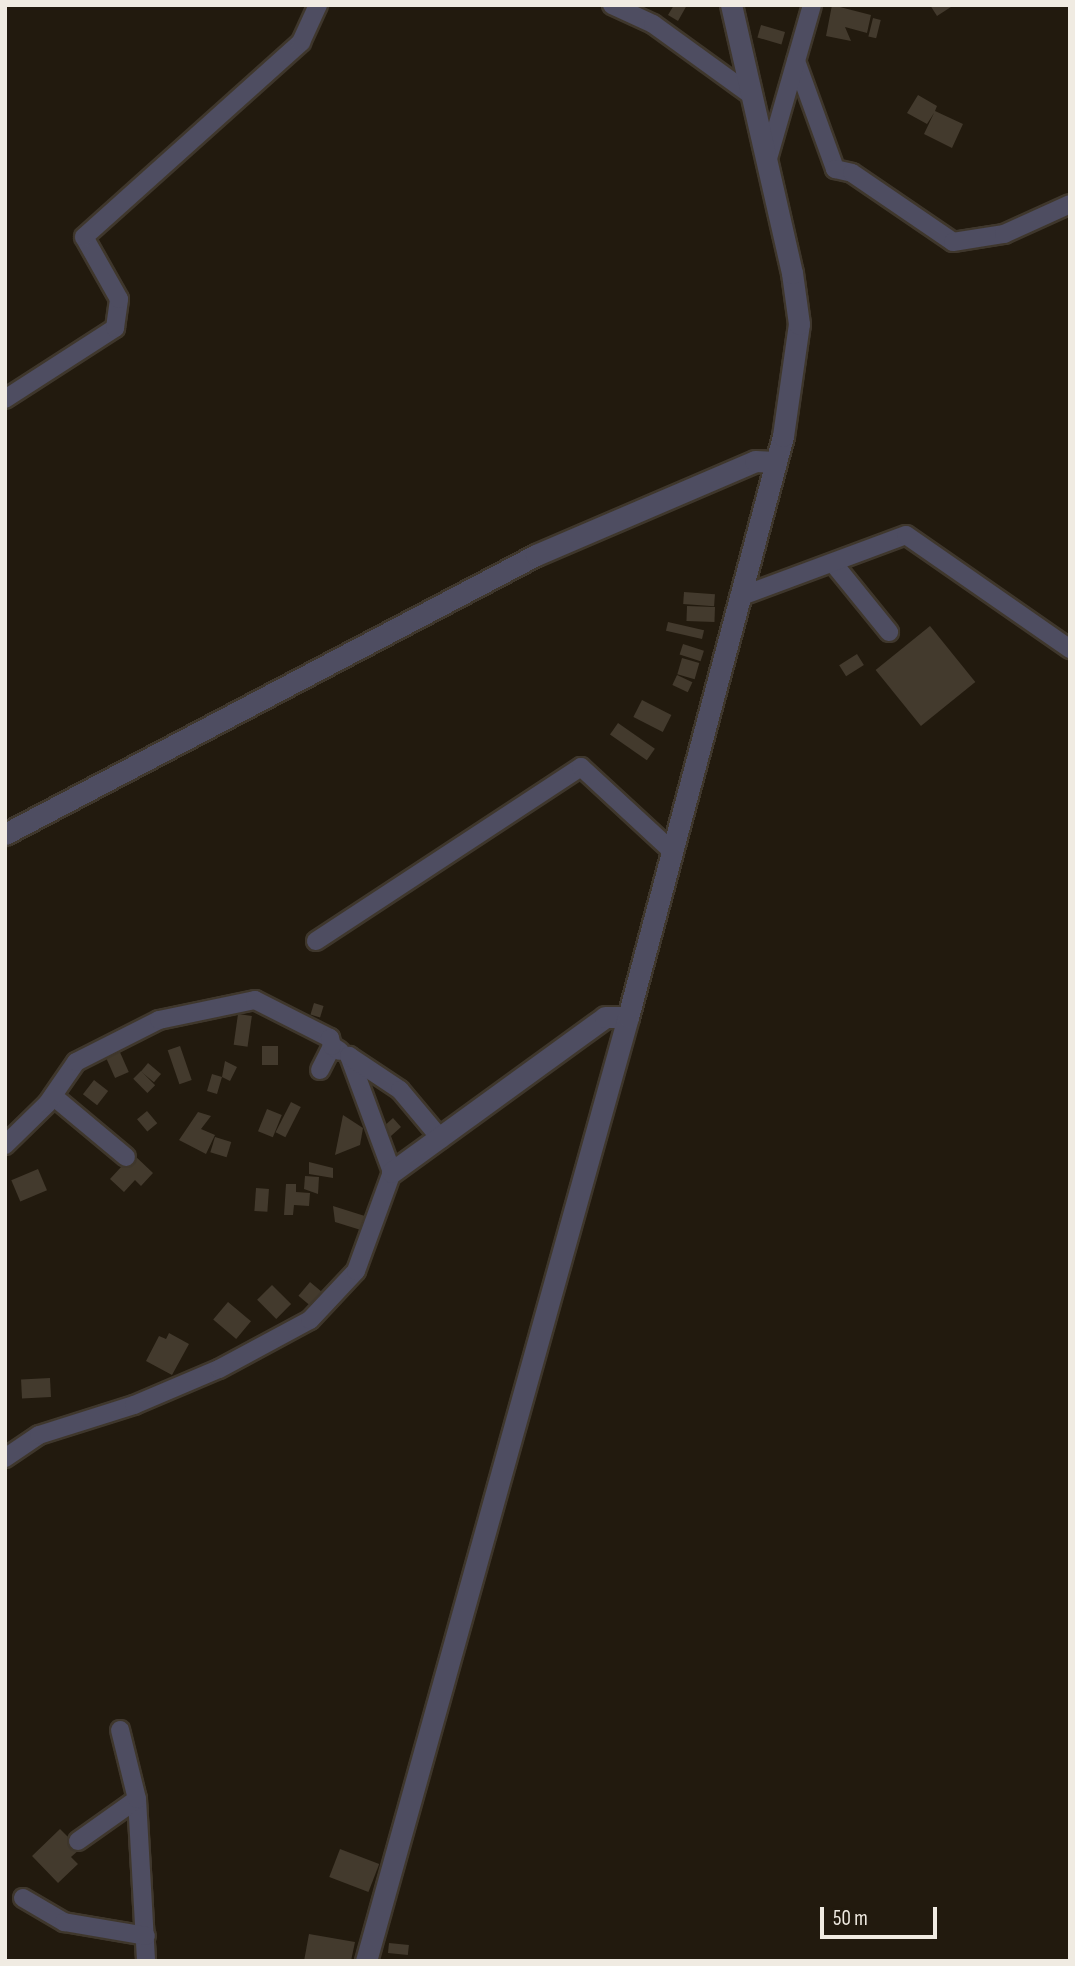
<!DOCTYPE html>
<style>
body{margin:0}
#map{position:relative;width:1075px;height:1966px;overflow:hidden;background:#221a0e;font-family:"Sofia Sans Condensed",sans-serif}
div>[style]{position:absolute}
.building>*{inset:0;background:#433a2d;transform-origin:0 0}
.roads{filter:drop-shadow(2px 0 #3f372c) drop-shadow(-2px 0 #3f372c) drop-shadow(0 2px #3f372c) drop-shadow(0 -2px #3f372c)}
.minor>*{height:18px;margin:-9px;padding:0 9px;transform-origin:9px;border-radius:9px;background:#4e4d61}
.tertiary>*{height:21px;margin:-10.5px;padding:0 10.5px;transform-origin:10.5px;border-radius:10.5px;background:#4e4d61}
span{translate:-50% -50%;white-space:nowrap;text-align:center;line-height:1.15;-webkit-text-stroke:5px #221a0e;paint-order:stroke}
.frame{position:absolute;inset:0;border:7px solid #f0ebe2;pointer-events:none}
.scale{position:absolute;left:820px;top:1907px;width:117px;height:32px;box-sizing:border-box;border:4px solid #f0ebe2;border-top:0;padding-left:9px;font-size:21px;line-height:24px;white-space:nowrap;color:#f0ebe2;-webkit-text-stroke:5px #221a0e;paint-order:stroke}
</style>
<div id="map">
<div class="building">
<div style="clip-path:polygon(674px 5px,687px 5px,678px 21px,668px 15px)"></div>
<div style="clip-path:polygon(832px 5px,871px 15px,867px 33px,845px 27px,851px 41px,826px 36px)"></div>
<div style="clip-path:polygon(930px 5px,954px 5px,937px 16px)"></div>
<div style="left:873px;top:18px;width:8px;height:19px;rotate:14deg"></div>
<div style="left:761px;top:25px;width:25px;height:13px;rotate:16deg"></div>
<div style="clip-path:polygon(918px 95px,937px 106px,935px 111px,963px 124px,952px 148px,924px 134px,934px 113px,927px 124px,907px 113px)"></div>
<div style="left:684px;top:592px;width:31px;height:12px;rotate:4deg"></div>
<div style="left:687px;top:606px;width:28px;height:15px;rotate:2deg"></div>
<div style="left:668px;top:622px;width:37px;height:9px;rotate:13deg"></div>
<div style="left:930px;top:626px;width:72px;height:70px;rotate:51deg"></div>
<div style="left:683px;top:644px;width:22px;height:11px;rotate:18deg"></div>
<div style="left:857px;top:654px;width:13px;height:21px;rotate:58deg"></div>
<div style="left:682px;top:658px;width:18px;height:17px;rotate:16deg"></div>
<div style="left:677px;top:675px;width:17px;height:11px;rotate:25deg"></div>
<div style="left:642px;top:700px;width:33px;height:19px;rotate:27deg"></div>
<div style="left:618px;top:723px;width:45px;height:14px;rotate:35deg"></div>
<div style="left:314px;top:1003px;width:10px;height:12px;rotate:17deg"></div>
<div style="left:238px;top:1014px;width:14px;height:31px;rotate:8deg"></div>
<div style="left:180px;top:1046px;width:36px;height:13px;rotate:71deg"></div>
<div style="left:262px;top:1046px;width:16px;height:19px"></div>
<div style="left:119px;top:1050px;width:24px;height:15px;rotate:66deg"></div>
<div style="clip-path:polygon(225px 1061px,237px 1067px,230px 1081px,222px 1077px,217px 1094px,207px 1091px,212px 1074px,222px 1077px)"></div>
<div style="left:148px;top:1063px;width:17px;height:11px;rotate:40deg"></div>
<div style="left:141px;top:1071px;width:20px;height:11px;rotate:45deg"></div>
<div style="left:94px;top:1080px;width:18px;height:18px;rotate:38deg"></div>
<div style="left:291px;top:1102px;width:11px;height:34px;rotate:27deg"></div>
<div style="left:267px;top:1109px;width:16px;height:24px;rotate:22deg"></div>
<div style="left:147px;top:1111px;width:16px;height:13px;rotate:50deg"></div>
<div style="clip-path:polygon(198px 1112px,211px 1116px,201px 1129px,215px 1135px,206px 1154px,179px 1140px)"></div>
<div style="clip-path:polygon(343px 1115px,363px 1128px,360px 1145px,335px 1155px)"></div>
<div style="left:393px;top:1118px;width:12px;height:20px;rotate:48deg"></div>
<div style="left:215px;top:1137px;width:17px;height:16px;rotate:17deg"></div>
<div style="clip-path:polygon(133px 1154px,153px 1173px,141px 1186px,135px 1180px,124px 1192px,110px 1179px)"></div>
<div style="clip-path:polygon(309px 1162px,333px 1168px,333px 1178px,309px 1174px)"></div>
<div style="left:38px;top:1169px;width:23px;height:29px;rotate:67deg"></div>
<div style="clip-path:polygon(305px 1176px,319px 1177px,318px 1194px,304px 1189px)"></div>
<div style="clip-path:polygon(286px 1184px,296px 1184px,296px 1192px,310px 1193px,309px 1206px,294px 1205px,293px 1215px,284px 1215px)"></div>
<div style="left:256px;top:1188px;width:13px;height:23px;rotate:4deg"></div>
<div style="clip-path:polygon(333px 1206px,368px 1217px,364px 1231px,335px 1222px)"></div>
<div style="left:310px;top:1282px;width:16px;height:18px;rotate:40deg"></div>
<div style="left:272px;top:1285px;width:27px;height:21px;rotate:45deg"></div>
<div style="left:228px;top:1302px;width:30px;height:23px;rotate:40deg"></div>
<div style="clip-path:polygon(169px 1333px,189px 1344px,172px 1375px,146px 1361px,159px 1336px,166px 1339px)"></div>
<div style="left:50px;top:1378px;width:19px;height:29px;rotate:87deg"></div>
<div style="clip-path:polygon(60px 1829px,80px 1849px,71px 1857px,78px 1864px,58px 1883px,32px 1856px)"></div>
<div style="left:340px;top:1849px;width:42px;height:30px;rotate:21deg"></div>
<div style="clip-path:polygon(309px 1934px,355px 1942px,351px 1961px,304px 1961px)"></div>
<div style="left:389px;top:1943px;width:20px;height:10px;rotate:6deg"></div>
</div>
<div class="roads">
<div class="minor">
<div style="left:612px;top:5px;width:45px;rotate:24.9deg"></div>
<div style="left:653px;top:24px;width:121px;rotate:35.9deg"></div>
<div style="left:796px;top:61px;width:115px;rotate:70.1deg"></div>
<div style="left:835px;top:169px;width:17px;rotate:13deg"></div>
<div style="left:852px;top:173px;width:122px;rotate:34.3deg"></div>
<div style="left:953px;top:242px;width:52px;rotate:-8.9deg"></div>
<div style="left:1004px;top:234px;width:72px;rotate:-24.4deg"></div>
<div style="left:767px;top:162px;width:163px;rotate:-74deg"></div>
<div style="left:5px;top:399px;width:131px;rotate:-32.8deg"></div>
<div style="left:115px;top:328px;width:29px;rotate:-82deg"></div>
<div style="left:119px;top:299px;width:71px;rotate:-119.4deg"></div>
<div style="left:84px;top:237px;width:292px;rotate:-41.9deg"></div>
<div style="left:301px;top:42px;width:41px;rotate:-65.3deg"></div>
<div style="left:833px;top:563px;width:89px;rotate:50.9deg"></div>
<div style="left:739px;top:597px;width:178px;rotate:-20.4deg"></div>
<div style="left:906px;top:535px;width:200px;rotate:34.8deg"></div>
<div style="left:316px;top:941px;width:317px;rotate:-33.3deg"></div>
<div style="left:581px;top:767px;width:125px;rotate:42.7deg"></div>
<div style="left:320px;top:1070px;width:27px;rotate:-63deg"></div>
<div style="left:332px;top:1046px;width:9px;rotate:32deg"></div>
<div style="left:53px;top:1096px;width:95px;rotate:39.9deg"></div>
<div style="left:5px;top:1145px;width:59px;rotate:-44.3deg"></div>
<div style="left:47px;top:1104px;width:51px;rotate:-55.4deg"></div>
<div style="left:76px;top:1062px;width:93px;rotate:-26.8deg"></div>
<div style="left:159px;top:1020px;width:98px;rotate:-11.8deg"></div>
<div style="left:255px;top:1000px;width:84px;rotate:26.9deg"></div>
<div style="left:330px;top:1038px;width:8px;rotate:76deg"></div>
<div style="left:5px;top:1458px;width:41px;rotate:-34.1deg"></div>
<div style="left:39px;top:1435px;width:100px;rotate:-17.5deg"></div>
<div style="left:134px;top:1405px;width:92px;rotate:-23deg"></div>
<div style="left:219px;top:1369px;width:103px;rotate:-28.3deg"></div>
<div style="left:310px;top:1320px;width:67px;rotate:-46.8deg"></div>
<div style="left:356px;top:1271px;width:105px;rotate:-70deg"></div>
<div style="left:392px;top:1172px;width:124px;rotate:-110.3deg"></div>
<div style="left:349px;top:1056px;width:61px;rotate:33.7deg"></div>
<div style="left:400px;top:1090px;width:64px;rotate:50.1deg"></div>
<div style="left:137px;top:1799px;width:162px;rotate:86.8deg"></div>
<div style="left:78px;top:1841px;width:72px;rotate:-35.4deg"></div>
<div style="left:137px;top:1799px;width:71px;rotate:-103.8deg"></div>
<div style="left:23px;top:1898px;width:48px;rotate:30.3deg"></div>
<div style="left:64px;top:1922px;width:83px;rotate:9.7deg"></div>
</div>
<div class="tertiary">
<div style="left:5px;top:834px;width:600px;rotate:-27.72deg"></div>
<div style="left:536px;top:555px;width:238px;rotate:-23.2deg"></div>
<div style="left:755px;top:461px;width:21px;rotate:3deg"></div>
<div style="left:392px;top:1172px;width:263px;rotate:-36deg"></div>
<div style="left:605px;top:1017px;width:23px"></div>
<div style="left:366px;top:1961px;width:980px;rotate:-74.49deg"></div>
<div style="left:628px;top:1017px;width:601px;rotate:-75.06deg"></div>
<div style="left:783px;top:436px;width:113px;rotate:-81.9deg"></div>
<div style="left:799px;top:324px;width:51px;rotate:-97.8deg"></div>
<div style="left:792px;top:273px;width:275px;rotate:-102.8deg"></div>
</div>
</div>
<div class="frame"></div>
<div class="scale">50 m</div>
</div>
